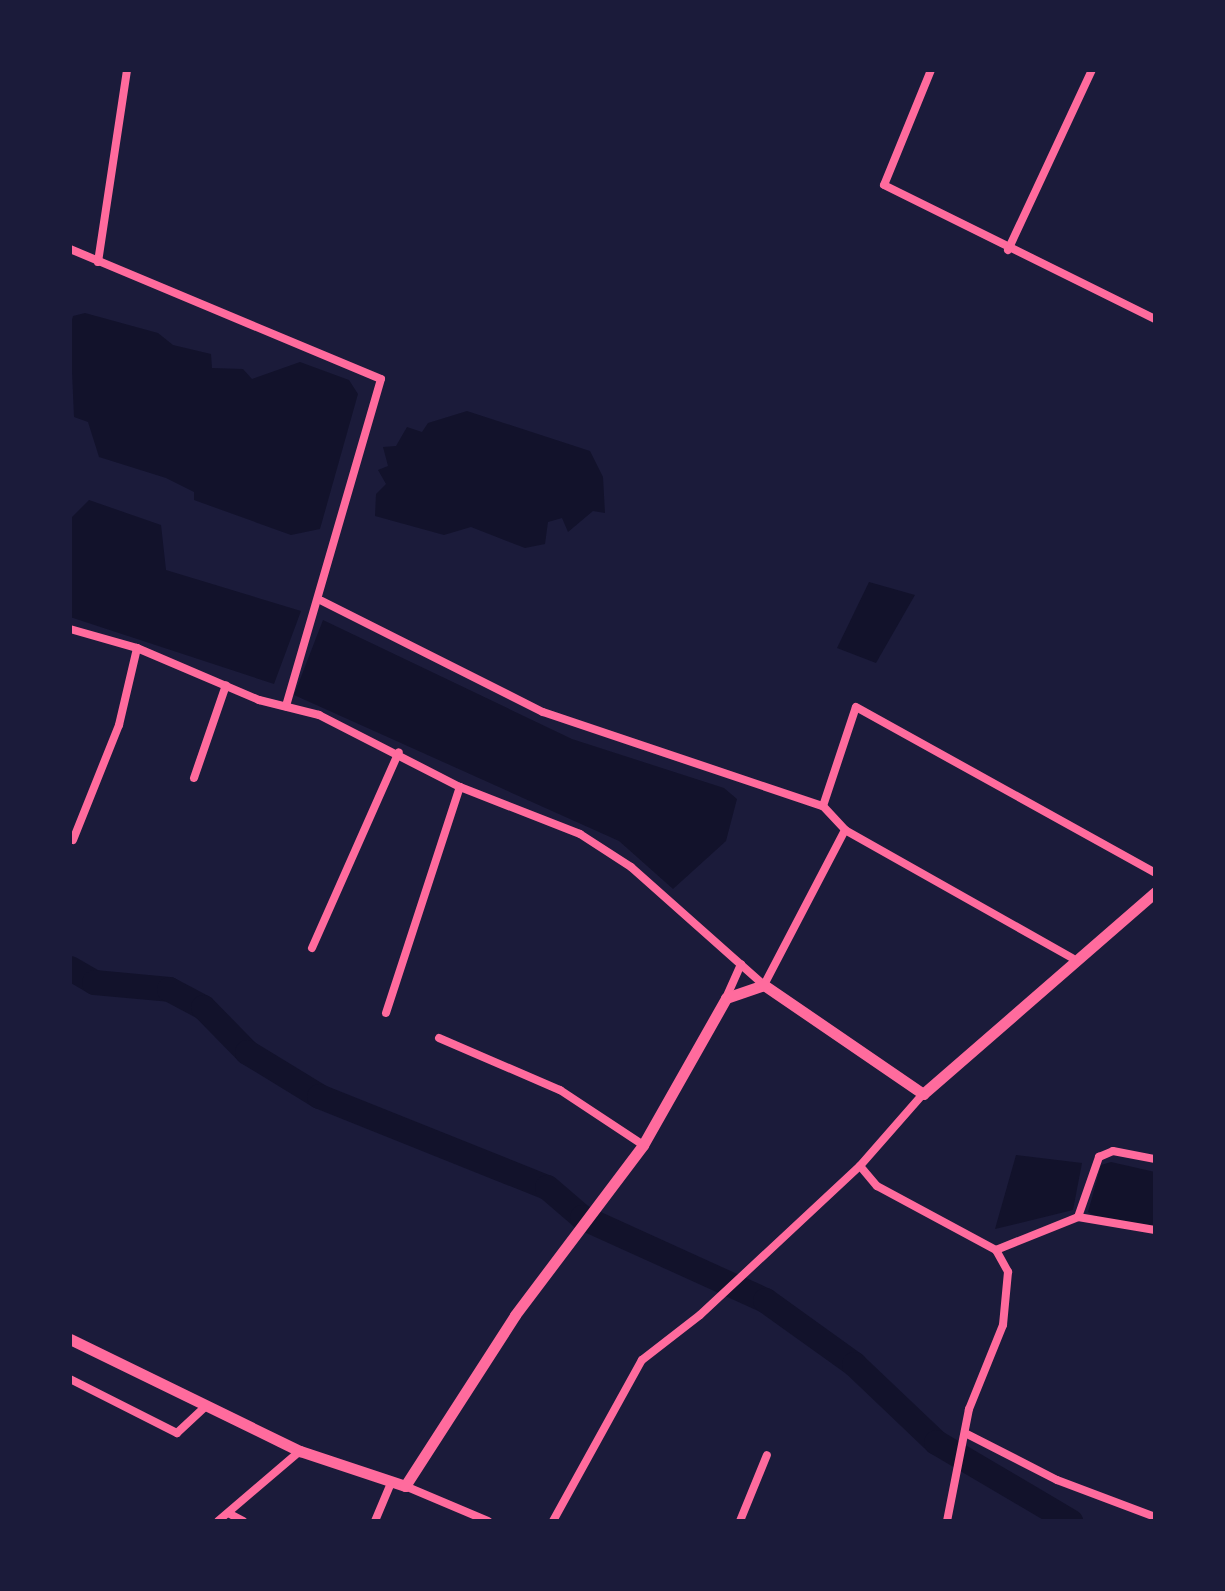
<!DOCTYPE html>
<style>
body{margin:0}
#map{position:relative;width:1225px;height:1591px;overflow:hidden;background:#1b1b3a;font-family:Montserrat,sans-serif}
div>[style]{position:absolute}
.water>*{inset:0;background:#12122b}
.river>*{height:25px;margin:-12.5px;padding:0 12.5px;transform-origin:12.5px;border-radius:12.5px;background:#12122b}
.minor>*{height:8px;margin:-4px;padding:0 4px;transform-origin:4px;border-radius:4px;background:#ff6b9d}
.secondary>*{height:11px;margin:-5.5px;padding:0 5.5px;transform-origin:5.5px;border-radius:5.5px;background:#ff6b9d}
span{translate:-50% -50%;white-space:nowrap;text-align:center;line-height:1.15;-webkit-text-stroke:8px #1b1b3a;paint-order:stroke}
.frame{position:absolute;inset:0;border:72px solid #1b1b3a;pointer-events:none}
</style>
<div id="map">
<div class="water">
<div style="clip-path:polygon(85px 313px,158px 333px,173px 345px,211px 354px,212px 368px,243px 369px,252px 379px,300px 362px,349px 380px,358px 394px,320px 529px,291px 535px,194px 500px,194px 492px,166px 478px,99px 457px,88px 422px,74px 417px,70px 327px,73px 316px)"></div>
<div style="clip-path:polygon(467px 411px,590px 451px,603px 477px,605px 513px,593px 511px,568px 532px,562px 518px,548px 522px,545px 544px,525px 548px,471px 527px,444px 535px,375px 516px,376px 494px,386px 484px,378px 470px,388px 466px,383px 447px,396px 446px,407px 427px,422px 432px,428px 423px)"></div>
<div style="clip-path:polygon(89px 500px,161px 525px,166px 570px,301px 611px,274px 684px,70px 617px,70px 519px)"></div>
<div style="clip-path:polygon(869px 582px,915px 595px,876px 663px,837px 648px)"></div>
<div style="clip-path:polygon(323px 620px,572px 739px,724px 788px,737px 799px,726px 841px,673px 889px,619px 841px,294px 695px)"></div>
<div style="clip-path:polygon(1016px 1155px,1082px 1163px,1073px 1210px,995px 1229px)"></div>
<div style="clip-path:polygon(1111px 1162px,1155px 1172px,1155px 1228px,1103px 1221px,1088px 1212px,1101px 1165px)"></div>
</div>
<div class="river">
<div style="left:70px;top:968px;width:28px;rotate:30deg"></div>
<div style="left:94px;top:982px;width:75px;rotate:5.3deg"></div>
<div style="left:169px;top:989px;width:38px;rotate:28deg"></div>
<div style="left:203px;top:1007px;width:63px;rotate:45.6deg"></div>
<div style="left:247px;top:1052px;width:84px;rotate:31.4deg"></div>
<div style="left:319px;top:1096px;width:245px;rotate:21.8deg"></div>
<div style="left:547px;top:1187px;width:46px;rotate:40.6deg"></div>
<div style="left:582px;top:1217px;width:201px;rotate:24.4deg"></div>
<div style="left:765px;top:1300px;width:110px;rotate:35.7deg"></div>
<div style="left:854px;top:1364px;width:113px;rotate:43.6deg"></div>
<div style="left:936px;top:1442px;width:156px;rotate:30.5deg"></div>
</div>
<div class="minor">
<div style="left:931px;top:70px;width:124px;rotate:112.2deg"></div>
<div style="left:884px;top:185px;width:302px;rotate:26.3deg"></div>
<div style="left:70px;top:249px;width:337px;rotate:22.7deg"></div>
<div style="left:381px;top:379px;width:341px;rotate:106.2deg"></div>
<div style="left:1008px;top:250px;width:199px;rotate:-65deg"></div>
<div style="left:98px;top:262px;width:194px;rotate:-81.4deg"></div>
<div style="left:322px;top:601px;width:247px;rotate:26.7deg"></div>
<div style="left:543px;top:712px;width:295px;rotate:18.6deg"></div>
<div style="left:823px;top:806px;width:33px;rotate:47deg"></div>
<div style="left:845px;top:830px;width:261px;rotate:29.4deg"></div>
<div style="left:70px;top:629px;width:70px;rotate:15.8deg"></div>
<div style="left:137px;top:648px;width:133px;rotate:23.1deg"></div>
<div style="left:259px;top:700px;width:62px;rotate:14deg"></div>
<div style="left:319px;top:715px;width:158px;rotate:27.1deg"></div>
<div style="left:460px;top:787px;width:129px;rotate:21.4deg"></div>
<div style="left:580px;top:834px;width:61px;rotate:32.9deg"></div>
<div style="left:631px;top:867px;width:178px;rotate:41.6deg"></div>
<div style="left:764px;top:985px;width:175px;rotate:-62.4deg"></div>
<div style="left:194px;top:778px;width:98px;rotate:-71deg"></div>
<div style="left:823px;top:806px;width:104px;rotate:-71.6deg"></div>
<div style="left:856px;top:707px;width:342px;rotate:29deg"></div>
<div style="left:73px;top:840px;width:124px;rotate:-68.2deg"></div>
<div style="left:119px;top:725px;width:79px;rotate:-76.8deg"></div>
<div style="left:312px;top:948px;width:214px;rotate:-66.1deg"></div>
<div style="left:726px;top:998px;width:37px;rotate:-66deg"></div>
<div style="left:386px;top:1013px;width:238px;rotate:-71.9deg"></div>
<div style="left:439px;top:1038px;width:132px;rotate:23.3deg"></div>
<div style="left:560px;top:1090px;width:100px;rotate:33.5deg"></div>
<div style="left:923px;top:1094px;width:96px;rotate:131.2deg"></div>
<div style="left:860px;top:1166px;width:26px;rotate:50deg"></div>
<div style="left:877px;top:1186px;width:135px;rotate:28.3deg"></div>
<div style="left:996px;top:1250px;width:25px;rotate:61deg"></div>
<div style="left:1008px;top:1272px;width:53px;rotate:95.4deg"></div>
<div style="left:1003px;top:1325px;width:91px;rotate:112deg"></div>
<div style="left:969px;top:1409px;width:114px;rotate:101.1deg"></div>
<div style="left:1078px;top:1217px;width:64px;rotate:-70.7deg"></div>
<div style="left:1099px;top:1157px;width:15px;rotate:-23deg"></div>
<div style="left:1113px;top:1151px;width:43px;rotate:10.8deg"></div>
<div style="left:996px;top:1250px;width:88px;rotate:-21.9deg"></div>
<div style="left:1078px;top:1217px;width:78px;rotate:9.6deg"></div>
<div style="left:70px;top:1379px;width:120px;rotate:26.8deg"></div>
<div style="left:177px;top:1433px;width:40px;rotate:-43deg"></div>
<div style="left:967px;top:1434px;width:101px;rotate:27.1deg"></div>
<div style="left:1057px;top:1480px;width:105px;rotate:20.7deg"></div>
<div style="left:405px;top:1486px;width:90px;rotate:22.9deg"></div>
<div style="left:230px;top:1514px;width:15px;rotate:28deg"></div>
<div style="left:218px;top:1521px;width:108px;rotate:-40.5deg"></div>
<div style="left:375px;top:1521px;width:41px;rotate:-67.2deg"></div>
<div style="left:553px;top:1521px;width:184px;rotate:-61.1deg"></div>
<div style="left:642px;top:1360px;width:73px;rotate:-37.8deg"></div>
<div style="left:700px;top:1315px;width:219px;rotate:-43deg"></div>
<div style="left:740px;top:1521px;width:71px;rotate:-67.8deg"></div>
</div>
<div class="secondary">
<div style="left:70px;top:1339px;width:256px;rotate:26deg"></div>
<div style="left:300px;top:1451px;width:111px;rotate:18.4deg"></div>
<div style="left:405px;top:1486px;width:203px;rotate:-57.2deg"></div>
<div style="left:515px;top:1315px;width:213px;rotate:-53deg"></div>
<div style="left:643px;top:1145px;width:169px;rotate:-60.5deg"></div>
<div style="left:726px;top:998px;width:40px;rotate:-18.9deg"></div>
<div style="left:764px;top:985px;width:193px;rotate:34.4deg"></div>
<div style="left:923px;top:1094px;width:308px;rotate:-41deg"></div>
</div>
<div class="frame"></div>
</div>
